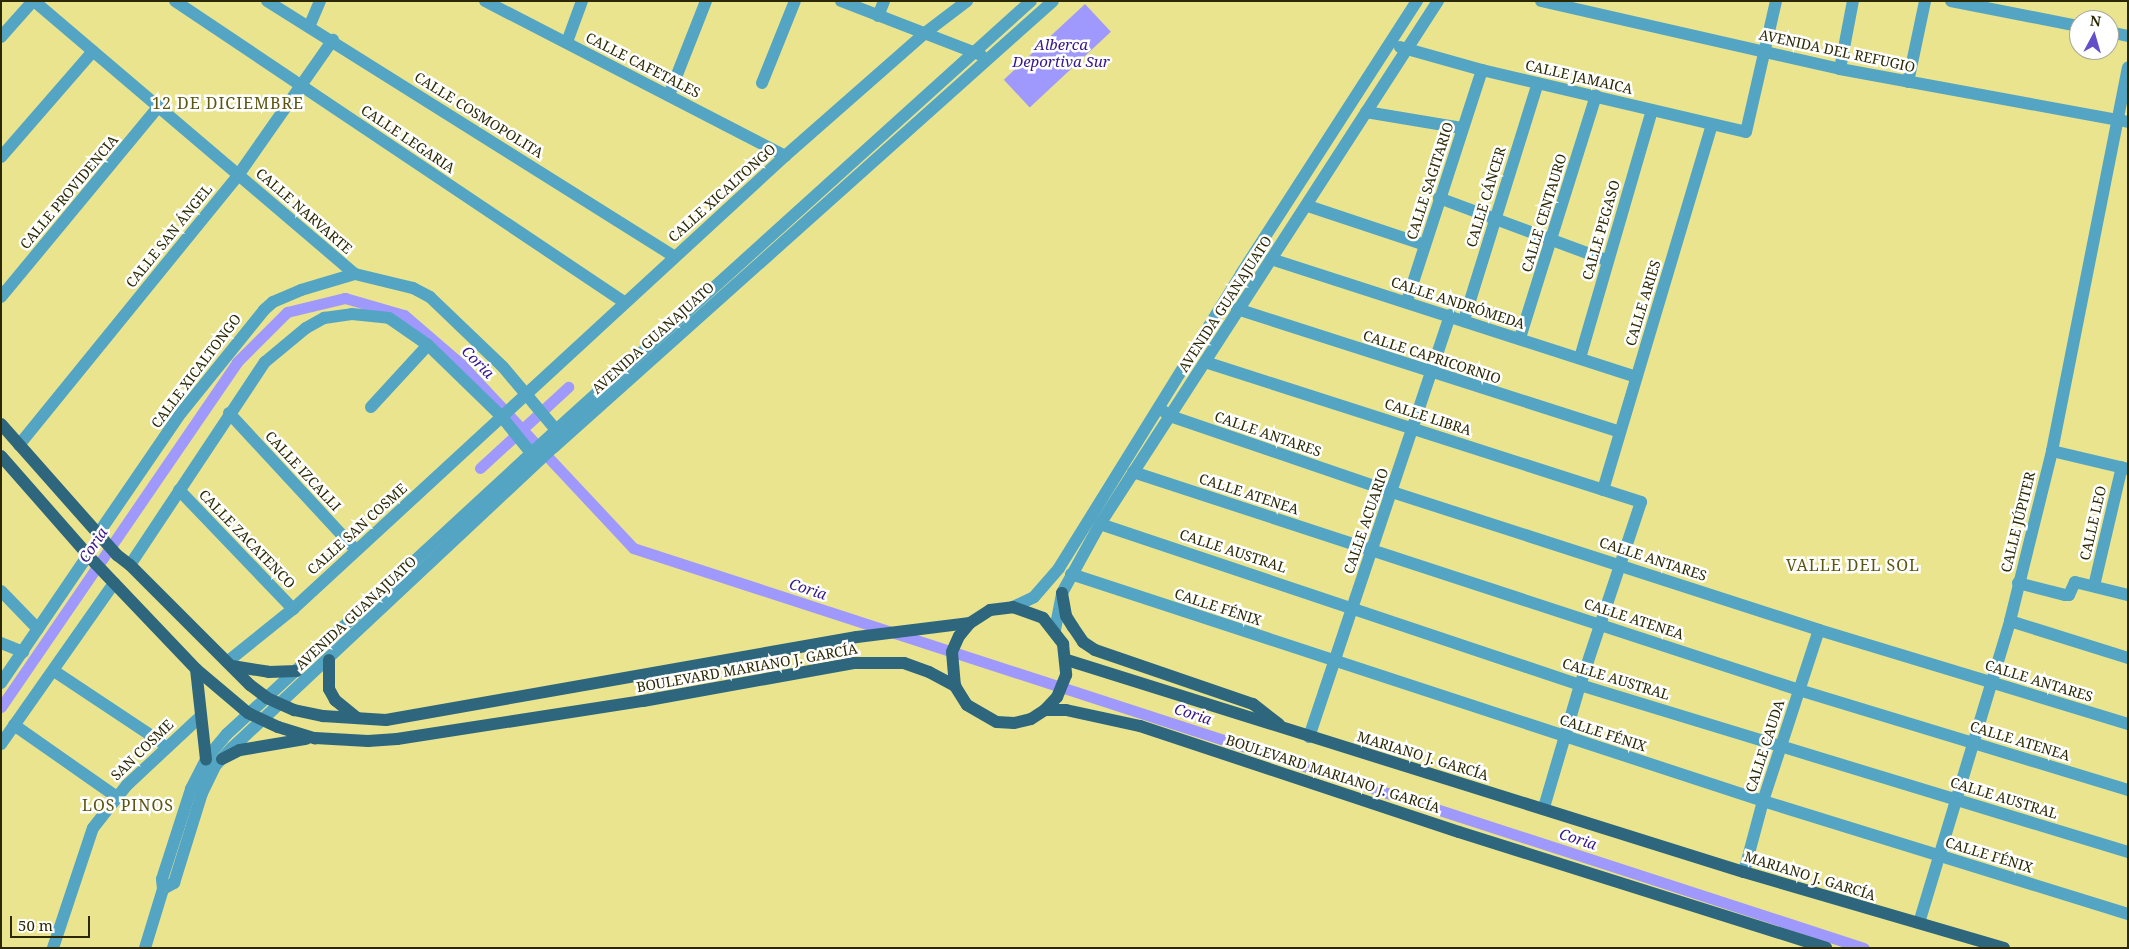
<!DOCTYPE html>
<meta charset="utf-8">
<style>
body{margin:0}
#map{position:relative;width:2129px;height:949px;overflow:hidden;background:#e9e48d;font-family:"Noto Serif",serif}
div>[style]{position:absolute}
.water>*{inset:0;background:#a099fd;transform-origin:0 0}
.canal>*{height:11px;margin:-5.5px;padding:0 5.5px;transform-origin:5.5px;border-radius:5.5px;background:#a099fd}
.minor>*{height:12px;margin:-6px;padding:0 6px;transform-origin:6px;border-radius:6px;background:#54a5c4}
.major>*{height:12px;margin:-6px;padding:0 6px;transform-origin:6px;border-radius:6px;background:#2e677d}
span{translate:-50% -50%;white-space:nowrap;text-align:center;line-height:1.15;-webkit-text-stroke:5px #fff;paint-order:stroke}
.street-label{font-size:14px;color:#2b2803}
.water-label{font-size:15px;color:#37168a;font-style:italic}
.quarter-label{font-size:16px;color:#5a550f;letter-spacing:1px}
.frame{position:absolute;inset:0;border:2px solid #2b2803;pointer-events:none}
.north{position:absolute;left:2069px;top:10px;width:50px;height:50px;box-sizing:border-box;background:#fff;border:1px solid #aaa99a;border-radius:50%;rotate:6deg;font-size:14px;font-weight:700;line-height:20px;text-align:center;color:#2b2803}
.north::after{content:'';display:block;margin:auto;width:18px;height:22px;background:#6350c9;clip-path:polygon(50% 0,100% 100%,50% 72%,0 100%)}
.scale{position:absolute;left:10px;top:916px;width:80px;height:22px;box-sizing:border-box;border:2px solid #2b2803;border-top:0;padding-left:6px;font-size:15px;line-height:18px;white-space:nowrap;color:#2b2803;-webkit-text-stroke:4px #fff;paint-order:stroke}
</style>
<div id="map">
<div class="water">
<div style="left:1085px;top:4px;width:38px;height:111px;rotate:47deg"></div>
</div>
<div class="canal">
<div style="left:480px;top:468px;width:120px;rotate:-42.6deg"></div>
<div style="left:1px;top:707px;width:418px;rotate:-55.6deg"></div>
<div style="left:237px;top:362px;width:71px;rotate:-45deg"></div>
<div style="left:287px;top:312px;width:60px;rotate:-13.6deg"></div>
<div style="left:345px;top:298px;width:61px;rotate:16.1deg"></div>
<div style="left:404px;top:315px;width:75px;rotate:40.7deg"></div>
<div style="left:461px;top:364px;width:252px;rotate:46.9deg"></div>
<div style="left:633px;top:548px;width:1294px;rotate:18deg"></div>
</div>
<div class="minor">
<div style="left:34px;top:1px;width:421px;rotate:40.4deg"></div>
<div style="left:355px;top:274px;width:60px;rotate:13.6deg"></div>
<div style="left:413px;top:288px;width:19px;rotate:28deg"></div>
<div style="left:430px;top:297px;width:101px;rotate:43.8deg"></div>
<div style="left:503px;top:367px;width:82px;rotate:49.9deg"></div>
<div style="left:175px;top:1px;width:541px;rotate:33.84deg"></div>
<div style="left:267px;top:1px;width:480px;rotate:32.1deg"></div>
<div style="left:485px;top:1px;width:338px;rotate:27.3deg"></div>
<div style="left:841px;top:1px;width:150px;rotate:21.1deg"></div>
<div style="left:1541px;top:1px;width:307px;rotate:12.8deg"></div>
<div style="left:1840px;top:69px;width:293px;rotate:10.4deg"></div>
<div style="left:1951px;top:1px;width:130px;rotate:11.1deg"></div>
<div style="left:878px;top:16px;width:16px;rotate:-68deg"></div>
<div style="left:309px;top:27px;width:28px;rotate:-67deg"></div>
<div style="left:2109px;top:32px;width:19px;rotate:12deg"></div>
<div style="left:1px;top:37px;width:48px;rotate:-48.4deg"></div>
<div style="left:567px;top:42px;width:44px;rotate:-69.9deg"></div>
<div style="left:1400px;top:47px;width:85px;rotate:15.7deg"></div>
<div style="left:1482px;top:70px;width:271px;rotate:13.2deg"></div>
<div style="left:1746px;top:132px;width:134px;rotate:-77.1deg"></div>
<div style="left:1840px;top:69px;width:69px;rotate:-79.2deg"></div>
<div style="left:1908px;top:82px;width:83px;rotate:-78.1deg"></div>
<div style="left:762px;top:83px;width:88px;rotate:-68.1deg"></div>
<div style="left:669px;top:95px;width:101px;rotate:-68.5deg"></div>
<div style="left:1366px;top:112px;width:97px;rotate:9.5deg"></div>
<div style="left:1px;top:157px;width:140px;rotate:-49deg"></div>
<div style="left:1439px;top:198px;width:180px;rotate:20.4deg"></div>
<div style="left:1308px;top:206px;width:123px;rotate:18.4deg"></div>
<div style="left:1271px;top:259px;width:384px;rotate:17.9deg"></div>
<div style="left:1px;top:297px;width:248px;rotate:-50.4deg"></div>
<div style="left:1407px;top:301px;width:243px;rotate:-72deg"></div>
<div style="left:1237px;top:309px;width:401px;rotate:17.8deg"></div>
<div style="left:1464px;top:320px;width:248px;rotate:-72.7deg"></div>
<div style="left:1520px;top:338px;width:254px;rotate:-72.6deg"></div>
<div style="left:1580px;top:358px;width:258px;rotate:-73.8deg"></div>
<div style="left:1205px;top:362px;width:458px;rotate:17.8deg"></div>
<div style="left:1641px;top:502px;width:193px;rotate:108.4deg"></div>
<div style="left:1580px;top:685px;width:127px;rotate:106.4deg"></div>
<div style="left:371px;top:407px;width:84px;rotate:-47.4deg"></div>
<div style="left:1159px;top:408px;width:14px;rotate:36deg"></div>
<div style="left:1170px;top:416px;width:235px;rotate:18.9deg"></div>
<div style="left:1392px;top:492px;width:449px;rotate:17.9deg"></div>
<div style="left:1819px;top:630px;width:323px;rotate:16.9deg"></div>
<div style="left:229px;top:413px;width:187px;rotate:47.2deg"></div>
<div style="left:19px;top:445px;width:349px;rotate:-50.9deg"></div>
<div style="left:239px;top:174px;width:164px;rotate:-55deg"></div>
<div style="left:2052px;top:451px;width:78px;rotate:13.3deg"></div>
<div style="left:1133px;top:472px;width:701px;rotate:18.12deg"></div>
<div style="left:1799px;top:690px;width:344px;rotate:16.9deg"></div>
<div style="left:179px;top:490px;width:165px;rotate:46.2deg"></div>
<div style="left:1603px;top:490px;width:381px;rotate:-73.4deg"></div>
<div style="left:1100px;top:524px;width:506px;rotate:18.54deg"></div>
<div style="left:1580px;top:685px;width:573px;rotate:16.95deg"></div>
<div style="left:98px;top:534px;width:147px;rotate:-55.6deg"></div>
<div style="left:181px;top:413px;width:132px;rotate:-51.1deg"></div>
<div style="left:264px;top:310px;width:12px;rotate:-42deg"></div>
<div style="left:273px;top:302px;width:30px;rotate:-23deg"></div>
<div style="left:301px;top:290px;width:56px;rotate:-16.5deg"></div>
<div style="left:130px;top:565px;width:244px;rotate:-56.4deg"></div>
<div style="left:265px;top:362px;width:53px;rotate:-39.7deg"></div>
<div style="left:306px;top:328px;width:21px;rotate:-29deg"></div>
<div style="left:324px;top:318px;width:28px;rotate:-8deg"></div>
<div style="left:352px;top:314px;width:37px;rotate:6deg"></div>
<div style="left:389px;top:318px;width:47px;rotate:34.7deg"></div>
<div style="left:428px;top:345px;width:103px;rotate:44.2deg"></div>
<div style="left:502px;top:417px;width:46px;rotate:51.1deg"></div>
<div style="left:1071px;top:574px;width:728px;rotate:18.16deg"></div>
<div style="left:1763px;top:801px;width:382px;rotate:17.2deg"></div>
<div style="left:2018px;top:583px;width:49px;rotate:14.3deg"></div>
<div style="left:2065px;top:595px;width:4px"></div>
<div style="left:2069px;top:595px;width:14px;rotate:-65deg"></div>
<div style="left:2075px;top:582px;width:55px;rotate:13.8deg"></div>
<div style="left:2094px;top:586px;width:122px;rotate:-76.8deg"></div>
<div style="left:1px;top:591px;width:53px;rotate:45.8deg"></div>
<div style="left:1013px;top:607px;width:23px;rotate:-25deg"></div>
<div style="left:1034px;top:597px;width:38px;rotate:-49deg"></div>
<div style="left:1059px;top:568px;width:346px;rotate:-58.2deg"></div>
<div style="left:1241px;top:274px;width:325px;rotate:-57.2deg"></div>
<div style="left:2010px;top:621px;width:124px;rotate:17.4deg"></div>
<div style="left:1055px;top:630px;width:38px;rotate:-79deg"></div>
<div style="left:1062px;top:593px;width:79px;rotate:-61.2deg"></div>
<div style="left:1100px;top:524px;width:623px;rotate:-57.13deg"></div>
<div style="left:1px;top:643px;width:24px;rotate:22deg"></div>
<div style="left:227px;top:662px;width:85px;rotate:-38.8deg"></div>
<div style="left:293px;top:609px;width:669px;rotate:-42.64deg"></div>
<div style="left:785px;top:156px;width:186px;rotate:-41.3deg"></div>
<div style="left:925px;top:33px;width:53px;rotate:-37.3deg"></div>
<div style="left:54px;top:671px;width:136px;rotate:33.6deg"></div>
<div style="left:1px;top:683px;width:155px;rotate:-55.8deg"></div>
<div style="left:14px;top:725px;width:126px;rotate:35deg"></div>
<div style="left:1309px;top:737px;width:445px;rotate:-71.5deg"></div>
<div style="left:1px;top:744px;width:197px;rotate:-54.9deg"></div>
<div style="left:1744px;top:872px;width:73px;rotate:-75deg"></div>
<div style="left:1763px;top:801px;width:180px;rotate:-71.9deg"></div>
<div style="left:163px;top:889px;width:13px;rotate:-29deg"></div>
<div style="left:174px;top:883px;width:94px;rotate:-72.7deg"></div>
<div style="left:202px;top:793px;width:30px;rotate:-64deg"></div>
<div style="left:215px;top:766px;width:25px;rotate:-47deg"></div>
<div style="left:232px;top:748px;width:441px;rotate:-43.1deg"></div>
<div style="left:554px;top:447px;width:669px;rotate:-41.79deg"></div>
<div style="left:1919px;top:923px;width:315px;rotate:-73.2deg"></div>
<div style="left:2010px;top:621px;width:175px;rotate:-76.1deg"></div>
<div style="left:2052px;top:451px;width:391px;rotate:-78.8deg"></div>
<div style="left:53px;top:948px;width:126px;rotate:-71.6deg"></div>
<div style="left:93px;top:828px;width:55px;rotate:-51.7deg"></div>
<div style="left:127px;top:785px;width:101px;rotate:-43deg"></div>
<div style="left:145px;top:948px;width:62px;rotate:-73deg"></div>
<div style="left:163px;top:889px;width:10px;rotate:-96deg"></div>
<div style="left:162px;top:879px;width:95px;rotate:-72.1deg"></div>
<div style="left:191px;top:789px;width:34px;rotate:-63deg"></div>
<div style="left:206px;top:759px;width:33px;rotate:-50deg"></div>
<div style="left:227px;top:734px;width:448px;rotate:-42.7deg"></div>
<div style="left:556px;top:430px;width:640px;rotate:-42.09deg"></div>
</div>
<div class="major">
<div style="left:1px;top:424px;width:175px;rotate:48.5deg"></div>
<div style="left:117px;top:555px;width:16px;rotate:38deg"></div>
<div style="left:130px;top:565px;width:170px;rotate:45deg"></div>
<div style="left:250px;top:685px;width:21px;rotate:37deg"></div>
<div style="left:267px;top:698px;width:30px;rotate:24deg"></div>
<div style="left:294px;top:710px;width:30px;rotate:12deg"></div>
<div style="left:323px;top:716px;width:63px;rotate:3.6deg"></div>
<div style="left:386px;top:720px;width:478px;rotate:-10deg"></div>
<div style="left:857px;top:637px;width:114px;rotate:-7.1deg"></div>
<div style="left:970px;top:623px;width:24px;rotate:-33deg"></div>
<div style="left:990px;top:610px;width:23px;rotate:-7deg"></div>
<div style="left:1013px;top:607px;width:32px;rotate:20deg"></div>
<div style="left:1043px;top:618px;width:33px;rotate:52deg"></div>
<div style="left:1063px;top:644px;width:31px;rotate:84deg"></div>
<div style="left:1066px;top:675px;width:24px;rotate:112deg"></div>
<div style="left:1057px;top:697px;width:18px;rotate:133deg"></div>
<div style="left:1px;top:456px;width:142px;rotate:48.7deg"></div>
<div style="left:95px;top:563px;width:146px;rotate:46.4deg"></div>
<div style="left:196px;top:669px;width:68px;rotate:40.2deg"></div>
<div style="left:248px;top:713px;width:33px;rotate:25deg"></div>
<div style="left:278px;top:727px;width:39px;rotate:17deg"></div>
<div style="left:315px;top:738px;width:53px;rotate:3.2deg"></div>
<div style="left:368px;top:741px;width:29px;rotate:-4deg"></div>
<div style="left:397px;top:739px;width:249px;rotate:-8.8deg"></div>
<div style="left:643px;top:701px;width:214px;rotate:-10.2deg"></div>
<div style="left:854px;top:663px;width:50px"></div>
<div style="left:904px;top:663px;width:27px;rotate:20deg"></div>
<div style="left:929px;top:672px;width:30px;rotate:28deg"></div>
<div style="left:1062px;top:593px;width:23px;rotate:80deg"></div>
<div style="left:1066px;top:616px;width:13px;rotate:58deg"></div>
<div style="left:1073px;top:627px;width:18px;rotate:56deg"></div>
<div style="left:1083px;top:642px;width:14px;rotate:34deg"></div>
<div style="left:1095px;top:650px;width:167px;rotate:18.9deg"></div>
<div style="left:1253px;top:704px;width:33px;rotate:38deg"></div>
<div style="left:970px;top:623px;width:17px;rotate:130deg"></div>
<div style="left:959px;top:636px;width:17px;rotate:114deg"></div>
<div style="left:952px;top:652px;width:34px;rotate:85deg"></div>
<div style="left:955px;top:686px;width:22px;rotate:58deg"></div>
<div style="left:967px;top:705px;width:34px;rotate:30deg"></div>
<div style="left:997px;top:722px;width:17px;rotate:3deg"></div>
<div style="left:1014px;top:723px;width:17px;rotate:-13deg"></div>
<div style="left:1031px;top:719px;width:17px;rotate:-33deg"></div>
<div style="left:1045px;top:710px;width:21px"></div>
<div style="left:1066px;top:710px;width:76px;rotate:12.2deg"></div>
<div style="left:1140px;top:726px;width:336px;rotate:18.4deg"></div>
<div style="left:1459px;top:832px;width:385px;rotate:17.5deg"></div>
<div style="left:329px;top:660px;width:29px;rotate:90deg"></div>
<div style="left:329px;top:689px;width:13px;rotate:61deg"></div>
<div style="left:335px;top:700px;width:28px;rotate:39deg"></div>
<div style="left:1067px;top:660px;width:709px;rotate:17.39deg"></div>
<div style="left:1744px;top:872px;width:271px;rotate:16.3deg"></div>
<div style="left:232px;top:666px;width:37px;rotate:9deg"></div>
<div style="left:269px;top:672px;width:28px;rotate:-2deg"></div>
<div style="left:196px;top:669px;width:91px;rotate:83.7deg"></div>
<div style="left:222px;top:759px;width:20px;rotate:-27deg"></div>
<div style="left:240px;top:750px;width:67px;rotate:-9.5deg"></div>
</div>
<div class="street-label">
<span style="left:1837px;top:51px;rotate:12deg">AVENIDA DEL REFUGIO</span>
<span style="left:643px;top:65px;rotate:27deg">CALLE CAFETALES</span>
<span style="left:1579px;top:77px;rotate:13deg">CALLE JAMAICA</span>
<span style="left:479px;top:115px;rotate:32deg">CALLE COSMOPOLITA</span>
<span style="left:408px;top:139px;rotate:34deg">CALLE LEGARIA</span>
<span style="left:1430px;top:181px;rotate:-72deg">CALLE SAGITARIO</span>
<span style="left:69px;top:192px;rotate:-50deg">CALLE PROVIDENCIA</span>
<span style="left:722px;top:193px;rotate:-42deg">CALLE XICALTONGO</span>
<span style="left:1486px;top:197px;rotate:-73deg">CALLE CÁNCER</span>
<span style="left:304px;top:211px;rotate:41deg">CALLE NARVARTE</span>
<span style="left:1544px;top:213px;rotate:-73deg">CALLE CENTAURO</span>
<span style="left:1601px;top:230px;rotate:-74deg">CALLE PEGASO</span>
<span style="left:169px;top:236px;rotate:-51deg">CALLE SAN ÁNGEL</span>
<span style="left:1458px;top:303px;rotate:18deg">CALLE ANDRÓMEDA</span>
<span style="left:1643px;top:303px;rotate:-73deg">CALLE ARIES</span>
<span style="left:1225px;top:304px;rotate:-57deg">AVENIDA GUANAJUATO</span>
<span style="left:653px;top:338px;rotate:-42deg">AVENIDA GUANAJUATO</span>
<span style="left:1432px;top:357px;rotate:18deg">CALLE CAPRICORNIO</span>
<span style="left:196px;top:371px;rotate:-53deg">CALLE XICALTONGO</span>
<span style="left:1428px;top:417px;rotate:18deg">CALLE LIBRA</span>
<span style="left:1268px;top:434px;rotate:19deg">CALLE ANTARES</span>
<span style="left:303px;top:471px;rotate:47deg">CALLE IZCALLI</span>
<span style="left:1249px;top:494px;rotate:18deg">CALLE ATENEA</span>
<span style="left:1366px;top:521px;rotate:-71deg">CALLE ACUARIO</span>
<span style="left:2018px;top:522px;rotate:-76deg">CALLE JÚPITER</span>
<span style="left:2093px;top:523px;rotate:-77deg">CALLE LEO</span>
<span style="left:357px;top:529px;rotate:-42deg">CALLE SAN COSME</span>
<span style="left:247px;top:539px;rotate:46deg">CALLE ZACATENCO</span>
<span style="left:1233px;top:551px;rotate:18deg">CALLE AUSTRAL</span>
<span style="left:1653px;top:559px;rotate:18deg">CALLE ANTARES</span>
<span style="left:1218px;top:607px;rotate:18deg">CALLE FÉNIX</span>
<span style="left:356px;top:613px;rotate:-43deg">AVENIDA GUANAJUATO</span>
<span style="left:1634px;top:619px;rotate:18deg">CALLE ATENEA</span>
<span style="left:747px;top:668px;rotate:-10deg">BOULEVARD MARIANO J. GARCÍA</span>
<span style="left:1616px;top:679px;rotate:17deg">CALLE AUSTRAL</span>
<span style="left:2039px;top:681px;rotate:17deg">CALLE ANTARES</span>
<span style="left:1603px;top:733px;rotate:18deg">CALLE FÉNIX</span>
<span style="left:2020px;top:741px;rotate:17deg">CALLE ATENEA</span>
<span style="left:1765px;top:746px;rotate:-72deg">CALLE CAUDA</span>
<span style="left:142px;top:750px;rotate:-44deg">SAN COSME</span>
<span style="left:1423px;top:756px;rotate:17deg">MARIANO J. GARCÍA</span>
<span style="left:1333px;top:774px;rotate:18deg">BOULEVARD MARIANO J. GARCÍA</span>
<span style="left:2004px;top:798px;rotate:17deg">CALLE AUSTRAL</span>
<span style="left:1989px;top:855px;rotate:17deg">CALLE FÉNIX</span>
<span style="left:1810px;top:876px;rotate:17deg">MARIANO J. GARCÍA</span>
</div>
<div class="water-label">
<span style="left:1061px;top:53px">Alberca<br>Deportiva Sur</span>
<span style="left:478px;top:362px;rotate:45deg">Coria</span>
<span style="left:93px;top:545px;rotate:-56deg">Coria</span>
<span style="left:808px;top:589px;rotate:18deg">Coria</span>
<span style="left:1193px;top:714px;rotate:18deg">Coria</span>
<span style="left:1578px;top:839px;rotate:18deg">Coria</span>
</div>
<div class="quarter-label">
<span style="left:228px;top:103px">12 DE DICIEMBRE</span>
<span style="left:1853px;top:565px">VALLE DEL SOL</span>
<span style="left:128px;top:805px">LOS PINOS</span>
</div>
<div class="frame"></div>
<div class="north">N</div>
<div class="scale">50 m</div>
</div>
